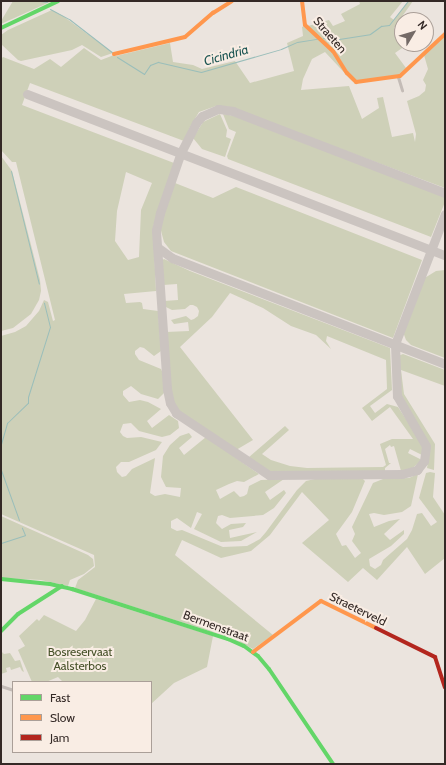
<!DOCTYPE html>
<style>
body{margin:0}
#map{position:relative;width:446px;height:765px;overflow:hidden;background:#ebe4de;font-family:Cabin,sans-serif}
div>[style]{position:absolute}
.green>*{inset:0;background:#ced0b8}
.stream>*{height:1px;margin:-0.5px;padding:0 0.5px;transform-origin:0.5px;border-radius:0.5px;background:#9abeba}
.taxiway>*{height:9px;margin:-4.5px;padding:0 4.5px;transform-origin:4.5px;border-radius:4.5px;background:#cbc4c0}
.street>*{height:3px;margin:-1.5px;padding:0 1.5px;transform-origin:1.5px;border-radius:1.5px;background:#c4bcb7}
.fast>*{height:4px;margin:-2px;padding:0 2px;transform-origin:2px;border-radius:2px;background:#63d668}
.slow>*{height:4px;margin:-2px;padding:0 2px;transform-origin:2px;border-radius:2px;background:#ff974d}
.jam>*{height:4px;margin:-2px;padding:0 2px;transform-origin:2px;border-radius:2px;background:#b3261e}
span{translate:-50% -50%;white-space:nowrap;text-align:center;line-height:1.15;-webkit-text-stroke:4px #f9ede4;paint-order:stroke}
.street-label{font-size:12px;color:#342926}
.park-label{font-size:12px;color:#47522a}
.water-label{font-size:13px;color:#1c5553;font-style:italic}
.frame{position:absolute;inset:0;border:2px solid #342926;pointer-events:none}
.legend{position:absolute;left:12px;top:681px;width:140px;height:72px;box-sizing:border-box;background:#f9ede4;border:1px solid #aa9f98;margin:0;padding:5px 7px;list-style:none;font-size:12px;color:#342926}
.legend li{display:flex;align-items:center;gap:8px;height:20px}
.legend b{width:20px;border:1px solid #aa9f98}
.north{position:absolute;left:394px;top:12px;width:40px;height:40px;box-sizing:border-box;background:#f9ede4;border:1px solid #aa9f98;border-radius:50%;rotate:52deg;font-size:11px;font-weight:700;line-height:16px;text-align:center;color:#342926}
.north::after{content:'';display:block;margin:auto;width:14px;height:18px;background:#746a66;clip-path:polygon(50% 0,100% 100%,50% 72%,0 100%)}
</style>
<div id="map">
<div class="green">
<div style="clip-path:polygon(13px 1px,52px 1px,1px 24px,1px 21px)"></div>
<div style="clip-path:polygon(359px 1px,403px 1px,390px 17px,394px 20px,408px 1px,413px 1px,394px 28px,402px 40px,402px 44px,405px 46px,395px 53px,406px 68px,398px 75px,358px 81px,351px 77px,336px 53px,308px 26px,329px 20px,333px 26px,345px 21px,341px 14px,360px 4px)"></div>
<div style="clip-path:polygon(52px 10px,63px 16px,113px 53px,101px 57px,82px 45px,72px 50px,21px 61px,18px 60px,1px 44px,1px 35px,8px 30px)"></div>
<div style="clip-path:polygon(evenodd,304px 26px,331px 50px,353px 82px,325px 52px,312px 59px,303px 79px,301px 90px,349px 86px,362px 119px,379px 108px,377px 98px,383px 97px,392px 137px,413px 133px,415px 142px,416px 134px,407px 101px,419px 96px,425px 91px,426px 85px,423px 80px,428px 69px,424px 55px,445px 36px,445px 188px,226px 106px,216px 106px,199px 112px,190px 127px,184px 141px,30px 83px,22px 105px,174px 163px,153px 227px,156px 291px,124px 294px,126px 303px,140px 302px,142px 303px,143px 309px,158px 311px,161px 351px,154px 356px,144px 348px,140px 347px,135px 351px,135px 354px,139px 360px,161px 369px,164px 376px,164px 393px,158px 399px,141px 394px,131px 386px,123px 391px,123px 395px,129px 402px,140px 400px,148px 402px,161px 409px,147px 421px,152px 428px,169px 415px,178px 421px,179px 428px,170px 435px,162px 437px,139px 431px,131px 423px,123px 424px,120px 432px,123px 436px,127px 438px,141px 437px,162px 442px,156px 450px,129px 462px,121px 462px,116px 467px,117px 472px,122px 477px,126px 476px,132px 469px,155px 458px,150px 493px,155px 496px,165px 494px,180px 497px,181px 488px,166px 487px,161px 477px,163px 456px,170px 445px,180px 436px,189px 433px,192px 437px,179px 448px,184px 455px,206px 437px,259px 474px,244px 482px,237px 481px,229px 484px,216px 490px,220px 499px,234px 491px,240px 497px,244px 496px,247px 494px,249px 486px,261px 480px,284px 479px,265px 492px,270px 500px,284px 490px,286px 493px,274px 508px,263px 515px,230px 518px,222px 515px,218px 516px,216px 523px,222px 529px,231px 524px,246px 523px,243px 527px,229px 530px,230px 538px,257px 532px,241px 541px,221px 542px,194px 529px,202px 514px,197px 512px,191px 528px,177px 518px,171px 521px,171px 528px,177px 531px,182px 530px,223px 547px,247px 546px,260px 539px,266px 532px,297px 490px,306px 481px,315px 479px,362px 478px,365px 481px,352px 512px,336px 534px,342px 546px,346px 545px,355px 558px,361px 553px,352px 541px,355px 534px,352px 527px,373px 483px,383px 479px,409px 478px,418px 474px,411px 506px,402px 512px,384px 515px,374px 513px,369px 514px,374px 527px,389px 521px,400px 519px,384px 534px,390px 540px,404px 530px,404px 534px,391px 546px,369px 559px,370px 566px,375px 569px,381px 565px,383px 560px,407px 539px,412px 530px,417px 514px,422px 513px,431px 526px,437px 522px,419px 498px,426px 473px,430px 472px,435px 473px,433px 497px,445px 515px,445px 558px,425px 574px,407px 547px,377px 580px,363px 568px,348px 582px,302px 543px,329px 520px,302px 492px,270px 535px,251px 551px,221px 558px,182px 540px,175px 555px,273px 635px,253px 649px,234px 639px,75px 588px,78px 580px,95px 567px,94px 555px,1px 514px,1px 336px,15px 332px,26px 326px,39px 311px,44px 300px,48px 302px,53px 321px,55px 320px,16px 162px,12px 162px,1px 150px,1px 59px,3px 57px,34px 69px,50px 59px,61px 67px,84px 48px,101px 60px,114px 55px,116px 56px,170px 43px,173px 62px,193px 65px,202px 69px,235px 61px,250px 83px,294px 71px,287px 43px,303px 36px,302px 27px,304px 26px,126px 172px,152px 183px,141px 210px,139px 257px,128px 260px,115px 241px,117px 211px,126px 172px)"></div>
<div style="clip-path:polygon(220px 114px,227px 130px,226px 137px,231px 139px,225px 157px,202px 149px,193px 138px,203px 122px)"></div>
<div style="clip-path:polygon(223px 114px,234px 116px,445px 197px,445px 202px,431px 237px,228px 159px,227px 156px,236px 132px,229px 129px)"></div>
<div style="clip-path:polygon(1px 156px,12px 171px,40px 280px,41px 291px,39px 300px,31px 314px,13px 328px,1px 331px)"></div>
<div style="clip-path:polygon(175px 183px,213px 198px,236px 187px,422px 260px,393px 338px,171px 251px,164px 242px,160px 227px,163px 212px)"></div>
<div style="clip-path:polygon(164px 259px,190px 271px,390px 348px,392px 390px,370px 406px,375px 413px,387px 404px,398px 407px,423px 445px,422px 455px,410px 449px,408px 453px,420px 459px,420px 462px,410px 470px,401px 471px,394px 446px,391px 447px,390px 445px,385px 449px,389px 463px,391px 463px,385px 468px,385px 471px,275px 473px,266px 470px,248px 458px,285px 426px,289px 430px,262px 454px,271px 460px,290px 466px,307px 468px,383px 467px,386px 465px,380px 444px,392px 439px,413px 439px,390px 407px,372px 421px,362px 408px,387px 389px,386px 360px,327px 336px,326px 341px,331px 349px,316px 335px,291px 326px,263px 308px,230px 293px,212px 317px,180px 347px,253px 440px,236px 450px,183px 415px,175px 407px,171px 396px,166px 332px,189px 331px,188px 322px,174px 324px,171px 320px,186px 316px,191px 320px,194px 319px,198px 316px,199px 311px,197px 307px,193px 305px,190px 305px,185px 309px,172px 310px,166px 307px,164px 301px,178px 300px,177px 284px,163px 285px,161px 261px)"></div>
<div style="clip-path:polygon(445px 270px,445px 358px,411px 345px,406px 340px,403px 332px,423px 279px,436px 271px)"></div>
<div style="clip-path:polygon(403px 354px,445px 370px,445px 386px,401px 370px,404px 394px,435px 444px,434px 470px,427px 468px,430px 450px,427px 441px,401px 396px,398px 356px)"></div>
<div style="clip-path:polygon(1px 516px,88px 555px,93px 559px,94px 566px,84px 574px,70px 580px,68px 586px,41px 580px,1px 578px)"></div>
<div style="clip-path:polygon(96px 599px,213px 636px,207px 667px,174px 683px,151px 704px,151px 682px,63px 682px,58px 677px,46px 682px,32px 682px,18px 650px,25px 646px,19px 636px,37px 619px,39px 621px,44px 615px,76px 631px,85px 620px)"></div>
<div style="clip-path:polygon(1px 651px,4px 654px,10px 653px,15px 661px,20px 660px,24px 672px,22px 671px,20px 667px,11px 670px,10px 667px,6px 668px,7px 672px,1px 674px)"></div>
</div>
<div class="stream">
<div style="left:40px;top:1px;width:7px;rotate:8deg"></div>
<div style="left:50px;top:9px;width:21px;rotate:28deg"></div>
<div style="left:69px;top:19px;width:56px;rotate:37.7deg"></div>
<div style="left:323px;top:38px;width:16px;rotate:4deg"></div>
<div style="left:339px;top:39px;width:31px;rotate:-9deg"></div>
<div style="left:370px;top:34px;width:14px;rotate:-36deg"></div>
<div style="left:381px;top:26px;width:8px;rotate:-7deg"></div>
<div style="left:389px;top:25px;width:31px;rotate:-52deg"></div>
<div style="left:117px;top:57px;width:32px;rotate:32deg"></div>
<div style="left:144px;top:74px;width:11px;rotate:-56deg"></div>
<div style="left:150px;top:65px;width:9px;rotate:-21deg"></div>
<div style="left:158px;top:62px;width:44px;rotate:13.1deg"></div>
<div style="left:201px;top:72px;width:83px;rotate:-16deg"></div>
<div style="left:281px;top:49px;width:17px;rotate:-24deg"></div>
<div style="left:297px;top:42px;width:20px;rotate:-9deg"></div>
<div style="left:11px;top:171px;width:116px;rotate:76.1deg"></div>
<div style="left:1px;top:444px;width:22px;rotate:-74deg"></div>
<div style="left:7px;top:423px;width:29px;rotate:-44deg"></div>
<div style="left:28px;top:403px;width:6px;rotate:-90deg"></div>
<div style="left:28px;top:397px;width:73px;rotate:-72.6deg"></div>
<div style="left:50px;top:327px;width:25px;rotate:-104deg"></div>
<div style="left:1px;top:470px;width:53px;rotate:70.2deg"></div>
<div style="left:1px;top:543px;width:25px;rotate:-18deg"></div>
<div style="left:25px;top:535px;width:8px;rotate:-113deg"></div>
</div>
<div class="taxiway">
<div style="left:27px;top:94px;width:448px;rotate:21.1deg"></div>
<div style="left:445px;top:193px;width:227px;rotate:-158.9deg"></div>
<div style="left:233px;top:111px;width:15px;rotate:-172deg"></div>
<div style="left:218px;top:109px;width:17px;rotate:156deg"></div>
<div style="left:202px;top:116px;width:9px;rotate:131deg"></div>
<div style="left:196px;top:123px;width:33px;rotate:117deg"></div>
<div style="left:181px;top:152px;width:65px;rotate:109deg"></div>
<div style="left:160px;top:213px;width:18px;rotate:103deg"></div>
<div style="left:156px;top:231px;width:158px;rotate:86deg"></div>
<div style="left:167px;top:389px;width:14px;rotate:78deg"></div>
<div style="left:170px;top:403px;width:12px;rotate:59deg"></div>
<div style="left:176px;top:413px;width:112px;rotate:33.7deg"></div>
<div style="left:269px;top:475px;width:133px;rotate:-0.4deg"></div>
<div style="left:402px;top:474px;width:16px;rotate:-15deg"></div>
<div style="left:417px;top:470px;width:11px;rotate:-52deg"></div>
<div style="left:424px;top:461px;width:15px;rotate:-82deg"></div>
<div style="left:426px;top:446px;width:58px;rotate:-120.1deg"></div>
<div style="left:397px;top:396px;width:52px;rotate:-92.2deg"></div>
<div style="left:395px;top:344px;width:139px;rotate:-69deg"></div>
<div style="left:157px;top:247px;width:19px;rotate:36deg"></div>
<div style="left:172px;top:258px;width:293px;rotate:21.2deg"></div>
</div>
<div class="street">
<div style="left:398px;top:77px;width:14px;rotate:73deg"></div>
<div style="left:1px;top:686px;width:13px;rotate:18deg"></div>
</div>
<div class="fast">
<div style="left:1px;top:28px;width:63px;rotate:-25.3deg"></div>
<div style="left:1px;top:579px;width:49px;rotate:5.8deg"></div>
<div style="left:50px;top:584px;width:23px;rotate:13deg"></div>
<div style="left:72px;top:589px;width:164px;rotate:17.8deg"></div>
<div style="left:228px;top:639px;width:17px;rotate:24deg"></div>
<div style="left:244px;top:646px;width:17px;rotate:36deg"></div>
<div style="left:258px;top:656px;width:17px;rotate:50deg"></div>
<div style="left:269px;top:669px;width:115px;rotate:56deg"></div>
<div style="left:1px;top:631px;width:24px;rotate:-45deg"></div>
<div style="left:18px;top:614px;width:52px;rotate:-32.5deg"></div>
</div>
<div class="slow">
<div style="left:302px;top:1px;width:24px;rotate:83deg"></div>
<div style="left:305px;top:25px;width:38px;rotate:43deg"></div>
<div style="left:333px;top:51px;width:26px;rotate:58deg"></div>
<div style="left:347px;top:73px;width:13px;rotate:45deg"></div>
<div style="left:356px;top:82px;width:44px;rotate:-7.8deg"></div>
<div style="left:400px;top:76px;width:62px;rotate:-43deg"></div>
<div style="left:114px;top:54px;width:73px;rotate:-13.5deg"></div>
<div style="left:185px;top:37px;width:37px;rotate:-41deg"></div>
<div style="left:213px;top:13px;width:22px;rotate:-32deg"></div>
<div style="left:253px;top:652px;width:85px;rotate:-36.9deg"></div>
<div style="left:321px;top:601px;width:61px;rotate:26.1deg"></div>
</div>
<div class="jam">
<div style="left:376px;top:628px;width:66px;rotate:26.2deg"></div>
<div style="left:435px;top:657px;width:32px;rotate:72deg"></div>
</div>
<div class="street-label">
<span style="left:330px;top:35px;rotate:49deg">Straeten</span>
<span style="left:358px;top:609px;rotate:26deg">Straeterveld</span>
<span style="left:216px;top:626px;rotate:20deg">Bermenstraat</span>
</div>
<div class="park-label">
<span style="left:80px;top:659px">Bosreservaat<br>Aalsterbos</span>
</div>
<div class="water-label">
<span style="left:226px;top:55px;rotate:-16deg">Cicindria</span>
</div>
<div class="frame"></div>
<ul class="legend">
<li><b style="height:5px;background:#63d668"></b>Fast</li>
<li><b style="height:5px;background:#ff974d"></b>Slow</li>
<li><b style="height:5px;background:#b3261e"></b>Jam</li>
</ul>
<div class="north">N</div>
</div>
